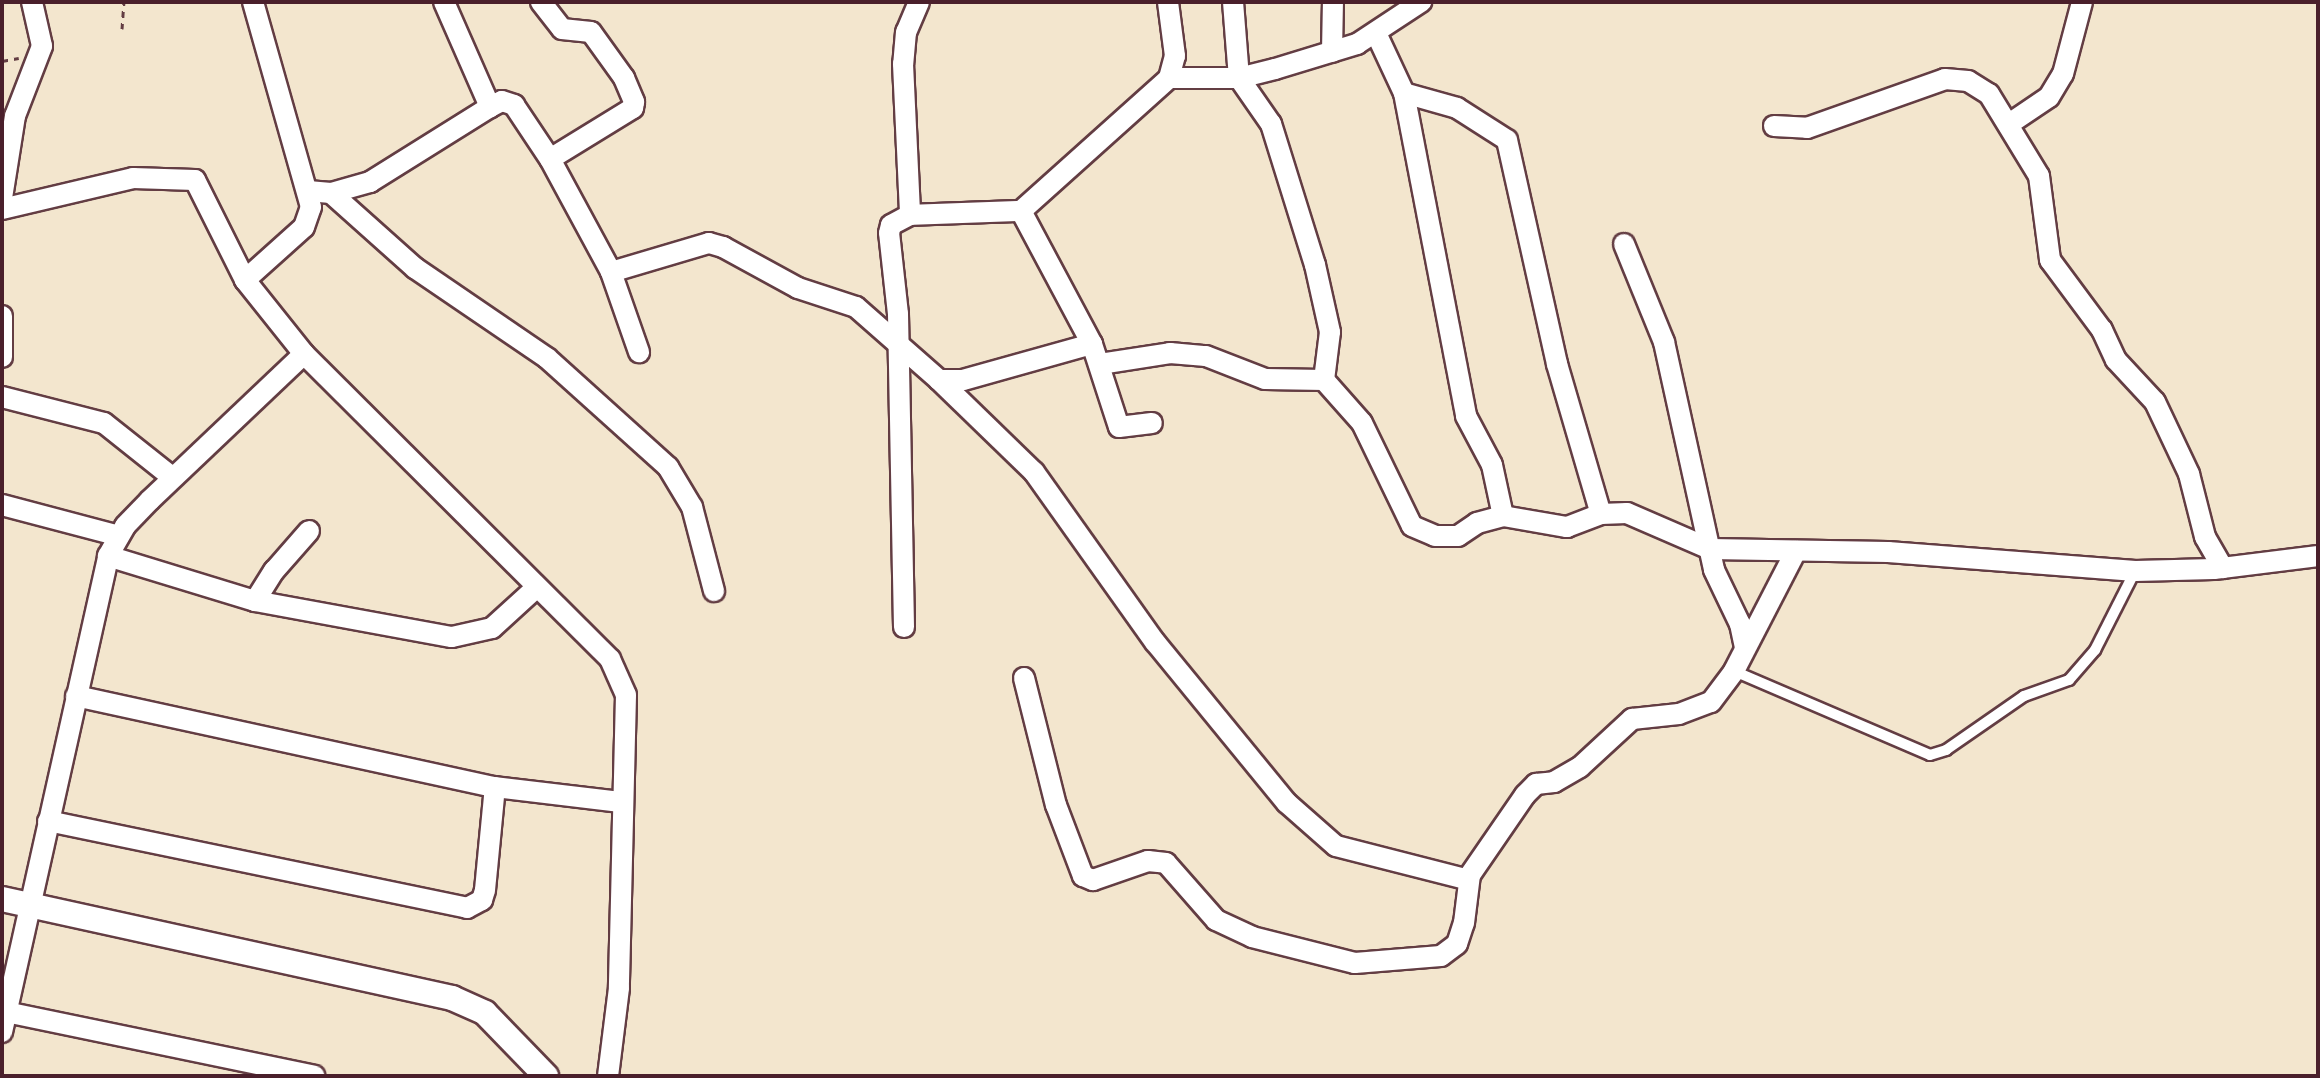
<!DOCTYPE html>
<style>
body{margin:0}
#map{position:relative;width:2320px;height:1078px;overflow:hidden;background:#f3e6ce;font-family:Itim,sans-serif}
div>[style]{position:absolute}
.path>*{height:3px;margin-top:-1.5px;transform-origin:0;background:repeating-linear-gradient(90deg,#633d43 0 6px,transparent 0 12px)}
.roads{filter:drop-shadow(2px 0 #633d43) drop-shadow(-2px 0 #633d43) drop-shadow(0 2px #633d43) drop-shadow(0 -2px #633d43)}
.service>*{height:10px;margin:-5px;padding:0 5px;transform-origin:5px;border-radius:5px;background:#fff}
.minor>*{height:20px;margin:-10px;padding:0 10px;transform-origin:10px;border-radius:10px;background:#fff}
.tertiary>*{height:24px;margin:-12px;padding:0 12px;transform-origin:12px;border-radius:12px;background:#fff}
span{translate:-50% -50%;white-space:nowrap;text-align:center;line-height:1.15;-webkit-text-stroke:6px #fff;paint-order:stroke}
.frame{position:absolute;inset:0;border:4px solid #4a1f2b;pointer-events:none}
</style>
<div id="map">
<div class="path">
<div style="left:122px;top:29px;width:27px;rotate:-86deg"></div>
<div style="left:2px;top:61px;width:17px;rotate:-10deg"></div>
</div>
<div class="roads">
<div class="service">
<div style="left:1734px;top:671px;width:213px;rotate:23.2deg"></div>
<div style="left:1930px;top:755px;width:17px;rotate:-17deg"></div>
<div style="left:1946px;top:750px;width:95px;rotate:-34.7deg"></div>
<div style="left:2024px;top:696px;width:48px;rotate:-19.6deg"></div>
<div style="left:2069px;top:680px;width:40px;rotate:-49deg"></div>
<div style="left:2095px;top:650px;width:89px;rotate:-63.1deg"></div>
</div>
<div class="minor">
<div style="left:444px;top:2px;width:115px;rotate:66.3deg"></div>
<div style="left:541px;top:2px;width:34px;rotate:52deg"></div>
<div style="left:562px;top:29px;width:29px;rotate:6deg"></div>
<div style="left:591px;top:32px;width:57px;rotate:54.3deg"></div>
<div style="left:624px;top:78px;width:26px;rotate:67deg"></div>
<div style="left:634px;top:102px;width:6px;rotate:99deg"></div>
<div style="left:633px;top:108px;width:97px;rotate:148.4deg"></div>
<div style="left:919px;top:2px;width:33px;rotate:113deg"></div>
<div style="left:906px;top:32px;width:32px;rotate:95deg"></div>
<div style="left:903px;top:64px;width:151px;rotate:87.3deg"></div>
<div style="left:910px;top:215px;width:111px;rotate:-2.1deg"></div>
<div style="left:1021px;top:211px;width:151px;rotate:61.9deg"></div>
<div style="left:1092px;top:344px;width:87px;rotate:72deg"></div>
<div style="left:1119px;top:427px;width:33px;rotate:-7deg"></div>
<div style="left:1376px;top:33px;width:66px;rotate:65deg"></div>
<div style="left:1404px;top:93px;width:329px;rotate:79.1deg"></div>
<div style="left:1466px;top:416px;width:55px;rotate:62deg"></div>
<div style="left:1492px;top:465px;width:52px;rotate:77.8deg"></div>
<div style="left:1332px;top:52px;width:50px;rotate:-88.9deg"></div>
<div style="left:1169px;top:78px;width:70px"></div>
<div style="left:1239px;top:78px;width:37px;rotate:-14deg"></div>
<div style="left:1275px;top:69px;width:86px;rotate:-17deg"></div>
<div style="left:1357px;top:44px;width:77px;rotate:-33.3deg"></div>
<div style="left:1404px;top:93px;width:55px;rotate:15.8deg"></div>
<div style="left:1457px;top:108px;width:59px;rotate:32.6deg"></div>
<div style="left:1507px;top:140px;width:230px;rotate:77.4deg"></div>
<div style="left:1557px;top:364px;width:156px;rotate:73.7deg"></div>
<div style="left:2009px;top:124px;width:48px;rotate:-34deg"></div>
<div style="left:2049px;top:97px;width:27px;rotate:-59deg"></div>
<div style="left:2063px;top:74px;width:74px;rotate:-75.2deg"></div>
<div style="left:1774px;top:126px;width:33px;rotate:3deg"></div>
<div style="left:1807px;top:128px;width:146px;rotate:-19.5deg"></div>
<div style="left:1945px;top:79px;width:23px;rotate:5deg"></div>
<div style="left:1968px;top:81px;width:25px;rotate:32deg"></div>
<div style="left:1989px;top:94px;width:96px;rotate:58.6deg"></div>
<div style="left:2039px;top:176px;width:85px;rotate:82.5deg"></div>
<div style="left:2050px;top:260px;width:87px;rotate:53.4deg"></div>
<div style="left:2102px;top:330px;width:33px;rotate:65deg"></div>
<div style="left:2116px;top:360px;width:57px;rotate:47.1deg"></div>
<div style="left:2155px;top:402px;width:80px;rotate:64.7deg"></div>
<div style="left:2189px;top:474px;width:65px;rotate:75.7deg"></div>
<div style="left:2205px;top:537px;width:36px;rotate:60deg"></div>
<div style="left:308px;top:191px;width:23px;rotate:5deg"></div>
<div style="left:331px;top:193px;width:41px;rotate:-15.8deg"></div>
<div style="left:370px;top:182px;width:142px;rotate:-32deg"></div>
<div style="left:490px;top:107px;width:13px;rotate:-27deg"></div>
<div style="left:502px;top:101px;width:13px;rotate:18deg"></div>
<div style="left:514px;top:105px;width:65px;rotate:56.3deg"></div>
<div style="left:550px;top:159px;width:128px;rotate:61.6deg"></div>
<div style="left:611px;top:272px;width:85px;rotate:70.7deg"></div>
<div style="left:331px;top:193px;width:113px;rotate:41.8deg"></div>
<div style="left:415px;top:268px;width:160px;rotate:34.3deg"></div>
<div style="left:547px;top:358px;width:163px;rotate:42deg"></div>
<div style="left:668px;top:467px;width:47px;rotate:59deg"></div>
<div style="left:692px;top:507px;width:87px;rotate:75.3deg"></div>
<div style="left:2px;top:198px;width:83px;rotate:-81deg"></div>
<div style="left:15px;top:116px;width:75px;rotate:-68.9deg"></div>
<div style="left:42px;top:46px;width:45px;rotate:-102.8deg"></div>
<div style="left:2px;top:209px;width:135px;rotate:-13.3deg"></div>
<div style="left:133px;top:178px;width:62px;rotate:1.8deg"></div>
<div style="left:195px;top:180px;width:112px;rotate:63.4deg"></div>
<div style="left:245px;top:280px;width:95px;rotate:51.4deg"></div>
<div style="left:304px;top:354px;width:432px;rotate:44.9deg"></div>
<div style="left:610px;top:659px;width:39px;rotate:66deg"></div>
<div style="left:626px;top:695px;width:293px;rotate:91.4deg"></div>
<div style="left:619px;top:988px;width:89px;rotate:97.1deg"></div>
<div style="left:1021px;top:211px;width:199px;rotate:-41.9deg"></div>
<div style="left:1169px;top:78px;width:23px;rotate:-75deg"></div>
<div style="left:1175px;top:56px;width:54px;rotate:-97.4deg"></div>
<div style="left:1624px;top:244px;width:106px;rotate:67.8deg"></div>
<div style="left:1664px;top:342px;width:233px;rotate:77.6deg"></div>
<div style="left:1714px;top:570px;width:60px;rotate:64.3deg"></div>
<div style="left:1740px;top:624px;width:24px;rotate:78deg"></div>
<div style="left:611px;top:272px;width:102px;rotate:-16.5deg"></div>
<div style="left:709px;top:243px;width:15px;rotate:16deg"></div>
<div style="left:723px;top:247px;width:85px;rotate:28.7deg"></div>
<div style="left:798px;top:288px;width:61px;rotate:18.1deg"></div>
<div style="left:856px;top:307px;width:111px;rotate:41.3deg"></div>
<div style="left:939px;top:380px;width:24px"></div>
<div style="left:963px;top:380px;width:134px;rotate:-15.6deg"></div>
<div style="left:245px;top:280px;width:79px;rotate:-41.9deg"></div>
<div style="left:304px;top:227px;width:21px;rotate:-71deg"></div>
<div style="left:311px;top:207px;width:213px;rotate:-105.8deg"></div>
<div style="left:2px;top:316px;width:41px;rotate:90deg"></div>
<div style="left:1100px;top:364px;width:71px;rotate:-8.9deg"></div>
<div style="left:1170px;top:353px;width:36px;rotate:5deg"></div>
<div style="left:1206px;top:356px;width:63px;rotate:21.3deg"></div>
<div style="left:1265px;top:379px;width:59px;rotate:1deg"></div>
<div style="left:1324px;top:380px;width:48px;rotate:-82.9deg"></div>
<div style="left:1330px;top:332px;width:69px;rotate:-102.6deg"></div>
<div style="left:1315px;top:265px;width:148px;rotate:-107.3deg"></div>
<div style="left:1271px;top:124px;width:56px;rotate:-124.8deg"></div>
<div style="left:1239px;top:78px;width:76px;rotate:-94.5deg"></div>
<div style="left:939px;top:380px;width:132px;rotate:44.1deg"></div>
<div style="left:1034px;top:472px;width:209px;rotate:54.6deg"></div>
<div style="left:1155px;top:642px;width:208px;rotate:50.7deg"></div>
<div style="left:1287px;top:803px;width:65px;rotate:41.3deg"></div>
<div style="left:1336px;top:846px;width:137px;rotate:14.3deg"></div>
<div style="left:1324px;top:380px;width:57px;rotate:48.5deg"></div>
<div style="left:1362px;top:423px;width:114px;rotate:64.1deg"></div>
<div style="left:1412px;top:526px;width:25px;rotate:23deg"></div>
<div style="left:1435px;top:536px;width:23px"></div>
<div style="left:1458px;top:536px;width:23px;rotate:-34deg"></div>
<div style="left:1477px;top:523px;width:27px;rotate:-15deg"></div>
<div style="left:1503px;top:516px;width:65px;rotate:9.8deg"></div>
<div style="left:1567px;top:527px;width:36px;rotate:-21deg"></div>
<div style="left:1601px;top:514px;width:26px;rotate:-2deg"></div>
<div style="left:1627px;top:513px;width:90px;rotate:23.4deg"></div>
<div style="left:1710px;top:549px;width:178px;rotate:1deg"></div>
<div style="left:1888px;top:552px;width:248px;rotate:4.4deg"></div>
<div style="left:2135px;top:571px;width:79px;rotate:-1.5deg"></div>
<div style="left:2214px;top:569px;width:105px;rotate:-7.1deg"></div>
<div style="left:2px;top:397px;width:105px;rotate:14.3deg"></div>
<div style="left:104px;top:423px;width:87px;rotate:38.5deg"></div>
<div style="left:2px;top:505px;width:121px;rotate:14.8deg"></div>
<div style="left:108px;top:556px;width:154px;rotate:17deg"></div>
<div style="left:255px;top:601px;width:200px;rotate:10.4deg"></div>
<div style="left:452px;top:637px;width:41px;rotate:-12.7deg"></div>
<div style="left:492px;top:628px;width:61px;rotate:-42.3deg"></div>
<div style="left:255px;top:601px;width:36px;rotate:-58deg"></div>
<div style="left:274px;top:571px;width:53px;rotate:-48.8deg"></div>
<div style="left:904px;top:627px;width:313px;rotate:-91.1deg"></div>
<div style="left:898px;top:314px;width:81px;rotate:-96.3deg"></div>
<div style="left:889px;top:233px;width:8px;rotate:-76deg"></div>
<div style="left:891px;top:225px;width:21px;rotate:-28deg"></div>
<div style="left:1024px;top:678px;width:131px;rotate:75.9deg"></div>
<div style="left:1056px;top:805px;width:76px;rotate:69.2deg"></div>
<div style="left:1083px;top:876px;width:11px;rotate:22deg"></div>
<div style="left:1093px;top:880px;width:58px;rotate:-19.1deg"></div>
<div style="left:1148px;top:861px;width:18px;rotate:6deg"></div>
<div style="left:1166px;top:863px;width:76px;rotate:48.7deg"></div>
<div style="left:1216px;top:920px;width:40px;rotate:25deg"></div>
<div style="left:1252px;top:937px;width:106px;rotate:14.2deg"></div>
<div style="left:1355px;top:963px;width:86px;rotate:-4.7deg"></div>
<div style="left:1441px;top:956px;width:20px;rotate:-37deg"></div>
<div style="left:1457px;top:944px;width:22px;rotate:-72deg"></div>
<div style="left:1464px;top:923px;width:48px;rotate:-82.9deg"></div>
<div style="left:1470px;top:875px;width:97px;rotate:-55.5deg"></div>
<div style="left:1525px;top:795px;width:16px;rotate:-45deg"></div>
<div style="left:1536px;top:784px;width:18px;rotate:-6deg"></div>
<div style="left:1554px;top:782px;width:30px;rotate:-30deg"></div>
<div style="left:1580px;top:767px;width:71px;rotate:-42.7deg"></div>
<div style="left:1632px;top:719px;width:47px;rotate:-6.1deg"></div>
<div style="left:1679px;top:714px;width:34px;rotate:-21deg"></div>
<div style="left:1711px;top:702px;width:39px;rotate:-53deg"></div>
<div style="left:1734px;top:671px;width:135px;rotate:-62.7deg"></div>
<div style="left:76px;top:696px;width:429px;rotate:12.3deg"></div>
<div style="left:495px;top:787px;width:127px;rotate:6.8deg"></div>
<div style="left:48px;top:821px;width:428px;rotate:11.7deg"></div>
<div style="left:467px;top:908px;width:17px;rotate:-28deg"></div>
<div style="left:482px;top:900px;width:10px;rotate:-73deg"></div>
<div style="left:485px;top:890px;width:103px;rotate:-84.5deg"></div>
<div style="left:6px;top:1012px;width:315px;rotate:11.7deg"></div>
<div style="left:2px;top:1032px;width:488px;rotate:-77.4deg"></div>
<div style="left:108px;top:556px;width:34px;rotate:-60deg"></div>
<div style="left:125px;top:526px;width:36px;rotate:-46deg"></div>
<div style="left:150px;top:500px;width:212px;rotate:-43.5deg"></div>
</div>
<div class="tertiary">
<div style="left:2px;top:899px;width:461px;rotate:12.4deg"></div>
<div style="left:452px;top:998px;width:36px;rotate:24deg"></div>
<div style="left:485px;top:1013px;width:88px;rotate:45.9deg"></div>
</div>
</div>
<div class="frame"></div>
</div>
